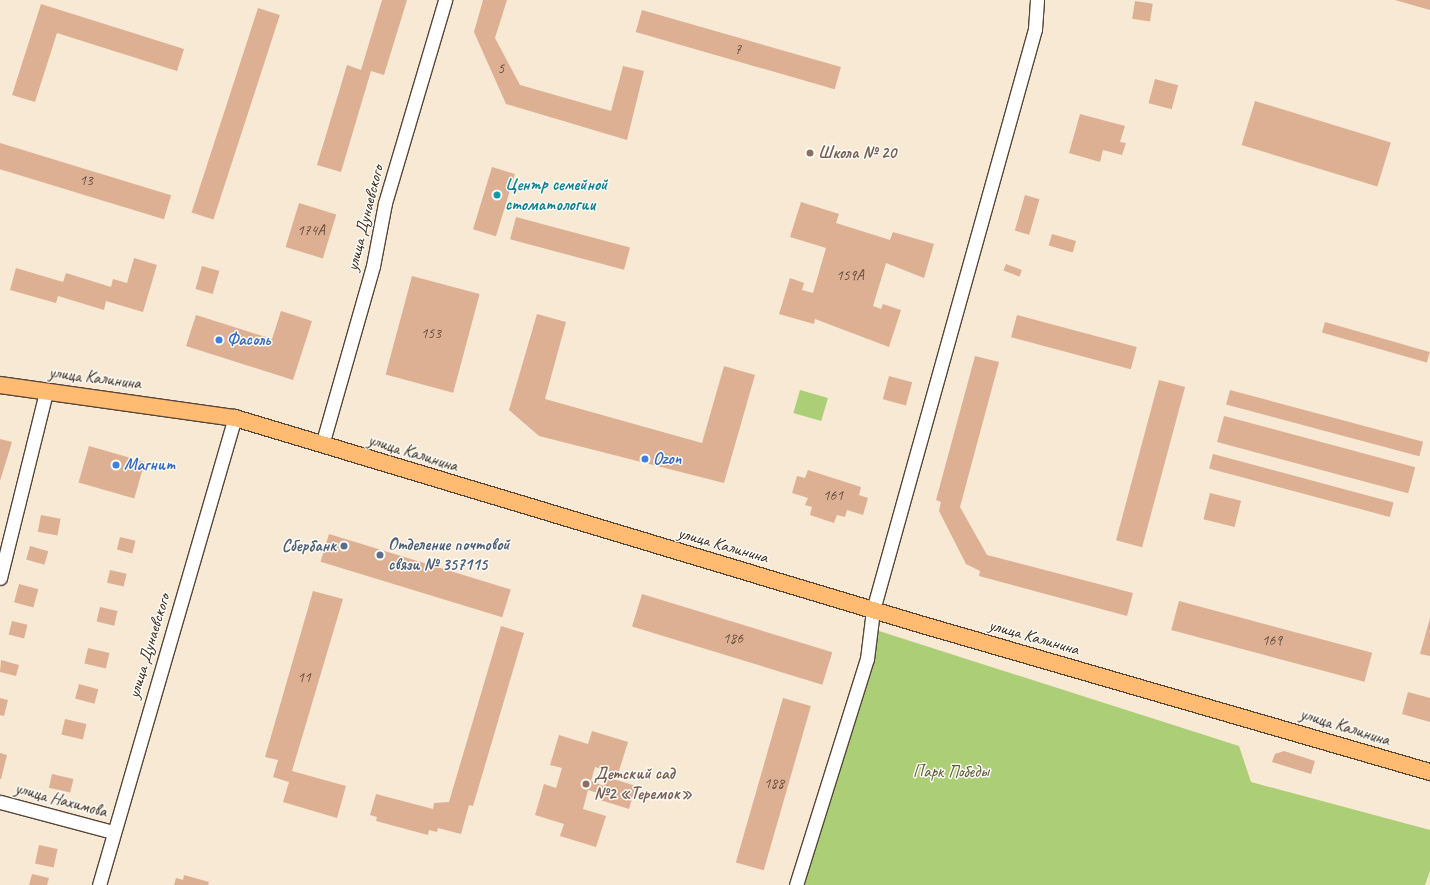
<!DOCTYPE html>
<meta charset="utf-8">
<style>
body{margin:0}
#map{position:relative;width:1430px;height:885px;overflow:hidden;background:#f7e9d4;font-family:Caveat,sans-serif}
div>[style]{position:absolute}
.green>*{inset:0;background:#acce76;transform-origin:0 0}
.building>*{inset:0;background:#ddb094;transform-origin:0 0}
.roads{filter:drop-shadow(1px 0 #574739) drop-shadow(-1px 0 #574739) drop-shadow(0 1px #574739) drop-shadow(0 -1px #574739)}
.minor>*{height:13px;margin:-6.5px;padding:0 6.5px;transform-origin:6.5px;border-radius:6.5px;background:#fff}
.major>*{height:16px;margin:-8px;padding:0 8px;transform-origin:8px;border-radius:8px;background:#ffbb71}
.dots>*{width:11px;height:11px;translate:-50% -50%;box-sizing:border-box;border:2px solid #fdfcf7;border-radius:50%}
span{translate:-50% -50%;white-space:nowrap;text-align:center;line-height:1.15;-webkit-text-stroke:3px #fdfcf7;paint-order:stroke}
.number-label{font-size:15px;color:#644c3c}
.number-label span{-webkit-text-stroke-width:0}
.education-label{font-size:17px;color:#785e54;font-weight:700}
.left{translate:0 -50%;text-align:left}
.culture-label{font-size:17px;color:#0d838f;font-weight:700}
.street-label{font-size:17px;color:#3b2a1e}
.shop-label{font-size:17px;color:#366cbe;font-weight:700}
.service-label{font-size:17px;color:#4e5e75;font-weight:700}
.right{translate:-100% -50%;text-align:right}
.park-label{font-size:17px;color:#5d5b38}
</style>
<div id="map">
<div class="green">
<div style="left:800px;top:390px;width:29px;height:24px;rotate:16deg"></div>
<div style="clip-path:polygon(879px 631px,1239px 746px,1251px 782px,1430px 830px,1430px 871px,1425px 885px,798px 885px)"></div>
</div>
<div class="building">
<div style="clip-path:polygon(382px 0,407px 0,384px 75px,371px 71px,341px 172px,317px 165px,347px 65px,361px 70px)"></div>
<div style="clip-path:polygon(483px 0,507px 0,495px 38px,520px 85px,611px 111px,623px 66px,644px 71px,627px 140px,506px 104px,474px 32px)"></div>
<div style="clip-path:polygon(1395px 0,1430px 0,1430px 10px)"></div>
<div style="left:1135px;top:1px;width:18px;height:18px;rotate:9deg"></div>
<div style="clip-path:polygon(41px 4px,184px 49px,177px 71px,57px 33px,35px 102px,12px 95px)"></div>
<div style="left:258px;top:8px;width:23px;height:215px;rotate:18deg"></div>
<div style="left:642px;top:10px;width:207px;height:23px;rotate:16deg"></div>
<div style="left:1155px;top:79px;width:24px;height:25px;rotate:15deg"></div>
<div style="left:1255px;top:101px;width:142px;height:46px;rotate:17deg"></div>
<div style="clip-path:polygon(1080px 114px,1125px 126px,1120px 142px,1126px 143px,1122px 155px,1103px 150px,1100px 162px,1069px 153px)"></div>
<div style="left:0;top:143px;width:179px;height:25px;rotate:17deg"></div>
<div style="left:492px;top:167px;width:24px;height:65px;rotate:17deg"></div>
<div style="left:1025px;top:195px;width:15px;height:37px;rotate:16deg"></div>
<div style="clip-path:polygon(801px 202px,839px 214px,836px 223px,890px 240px,893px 232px,934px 244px,924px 278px,886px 263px,873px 306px,881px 309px,883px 304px,901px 310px,889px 347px,815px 319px,814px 324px,779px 314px,790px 278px,804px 283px,802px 290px,813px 293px,826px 248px,790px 237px)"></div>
<div style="left:299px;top:203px;width:39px;height:46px;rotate:17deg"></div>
<div style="left:516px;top:217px;width:118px;height:23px;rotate:15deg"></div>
<div style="left:1052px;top:234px;width:25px;height:12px;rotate:16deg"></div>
<div style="clip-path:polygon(134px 258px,157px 265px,143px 312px,106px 301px,104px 310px,58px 296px,56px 303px,10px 290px,16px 268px,63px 282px,66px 273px,111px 287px,113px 279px,127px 283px)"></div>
<div style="left:1006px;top:264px;width:17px;height:7px;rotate:21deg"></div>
<div style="left:202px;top:266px;width:18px;height:24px;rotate:16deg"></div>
<div style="left:412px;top:276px;width:70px;height:102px;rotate:15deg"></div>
<div style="clip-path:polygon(281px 311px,312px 321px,293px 380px,186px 346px,196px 315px,272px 339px)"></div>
<div style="clip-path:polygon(537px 314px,566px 322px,545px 399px,702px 443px,724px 366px,755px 375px,724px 483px,539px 436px,509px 410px)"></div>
<div style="left:1017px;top:315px;width:124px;height:23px;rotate:15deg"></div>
<div style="left:1325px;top:322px;width:109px;height:11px;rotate:16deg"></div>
<div style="clip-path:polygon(975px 356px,999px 362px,960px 507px,987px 555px,1133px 593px,1127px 616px,979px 576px,980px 571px,966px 564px,939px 511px,941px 502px,936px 500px)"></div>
<div style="left:889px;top:376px;width:24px;height:24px;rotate:15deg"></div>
<div style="left:1159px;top:380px;width:27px;height:166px;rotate:15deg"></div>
<div style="left:1230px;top:390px;width:200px;height:15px;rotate:15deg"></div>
<div style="left:1224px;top:416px;width:198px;height:27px;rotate:15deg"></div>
<div style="clip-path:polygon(0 439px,12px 442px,0 481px)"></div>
<div style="left:89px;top:446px;width:58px;height:38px;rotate:16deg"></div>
<div style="left:1213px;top:454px;width:187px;height:15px;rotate:15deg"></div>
<div style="clip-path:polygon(808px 470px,861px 487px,859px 495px,868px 498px,863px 515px,847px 510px,845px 517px,837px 515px,834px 523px,810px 515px,812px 507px,805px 505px,808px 498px,792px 493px,797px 476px,805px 478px)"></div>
<div style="left:1210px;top:493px;width:32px;height:27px;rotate:14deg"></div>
<div style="left:41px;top:515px;width:20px;height:17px;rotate:11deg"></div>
<div style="left:329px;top:534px;width:190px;height:29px;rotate:17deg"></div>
<div style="left:120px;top:537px;width:16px;height:13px;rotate:14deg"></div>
<div style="left:30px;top:546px;width:19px;height:14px;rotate:16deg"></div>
<div style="left:110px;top:570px;width:17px;height:13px;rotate:13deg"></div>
<div style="left:19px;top:584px;width:20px;height:19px;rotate:15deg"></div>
<div style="clip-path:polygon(313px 591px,343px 599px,292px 771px,346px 786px,337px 818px,283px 802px,289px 782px,273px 777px,278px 760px,265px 757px)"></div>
<div style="left:642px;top:594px;width:199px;height:34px;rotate:17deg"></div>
<div style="left:1179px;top:601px;width:200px;height:30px;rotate:15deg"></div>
<div style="left:100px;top:607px;width:18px;height:15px;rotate:13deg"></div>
<div style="clip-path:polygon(1430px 618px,1430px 656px,1420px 654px)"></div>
<div style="left:12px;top:621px;width:16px;height:14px;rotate:14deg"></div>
<div style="clip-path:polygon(501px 626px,524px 633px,473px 806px,469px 805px,461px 834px,438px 828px,437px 832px,429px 830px,428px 835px,376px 821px,377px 817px,370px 815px,376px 794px,433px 809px,434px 803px,449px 802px)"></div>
<div style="left:88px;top:648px;width:22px;height:16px;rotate:13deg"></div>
<div style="clip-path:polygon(1px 660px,19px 665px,16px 676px,0 672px)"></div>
<div style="left:79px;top:684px;width:20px;height:15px;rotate:15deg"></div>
<div style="clip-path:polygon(1408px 692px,1430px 698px,1430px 722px,1402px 714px)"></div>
<div style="clip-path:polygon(0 698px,8px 700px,4px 716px,0 715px)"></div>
<div style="left:783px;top:698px;width:29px;height:171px;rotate:16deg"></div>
<div style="left:65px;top:719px;width:22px;height:16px;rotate:13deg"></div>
<div style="clip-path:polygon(592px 731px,628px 742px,618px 774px,595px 767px,591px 781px,604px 786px,607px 777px,636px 786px,629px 809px,600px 800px,601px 794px,588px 790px,583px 809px,606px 816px,596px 847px,560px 836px,564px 824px,535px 815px,544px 784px,556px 788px,562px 768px,550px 765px,559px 735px,588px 744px)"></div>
<div style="clip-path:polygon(1284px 751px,1315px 761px,1311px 774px,1272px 762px,1275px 754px)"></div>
<div style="clip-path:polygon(0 753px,7px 755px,1px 779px,0 779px)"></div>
<div style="left:52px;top:774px;width:22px;height:14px;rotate:13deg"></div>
<div style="left:39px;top:845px;width:19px;height:19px;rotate:12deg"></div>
<div style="clip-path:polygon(32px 874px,49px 878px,47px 885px,29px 885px)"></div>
<div style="clip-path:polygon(184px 875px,209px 882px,208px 885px,174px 885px,176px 878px,183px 880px)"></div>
</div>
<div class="roads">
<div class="minor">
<div style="left:322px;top:445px;width:186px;rotate:-74.1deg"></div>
<div style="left:373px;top:266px;width:64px;rotate:-79.2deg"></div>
<div style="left:385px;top:203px;width:212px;rotate:-73.5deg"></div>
<div style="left:0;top:578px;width:192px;rotate:-76.1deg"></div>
<div style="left:0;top:802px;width:117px;rotate:14.9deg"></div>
<div style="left:99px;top:885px;width:486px;rotate:-73.8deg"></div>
<div style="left:796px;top:885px;width:237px;rotate:-72.6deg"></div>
<div style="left:867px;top:659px;width:49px;rotate:-83deg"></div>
<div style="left:873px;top:610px;width:603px;rotate:-74.42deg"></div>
<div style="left:1035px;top:29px;width:29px;rotate:-86deg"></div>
</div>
<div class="major">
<div style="left:0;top:385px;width:237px;rotate:8deg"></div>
<div style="left:235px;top:418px;width:711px;rotate:16.75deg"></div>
<div style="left:916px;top:623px;width:535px;rotate:16.17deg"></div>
</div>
</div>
<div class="dots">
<div style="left:810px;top:153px;background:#8d6e63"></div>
<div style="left:497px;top:195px;background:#0f9aa8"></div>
<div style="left:219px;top:340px;background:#3f7fe0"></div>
<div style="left:645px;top:459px;background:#3f7fe0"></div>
<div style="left:116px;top:465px;background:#3f7fe0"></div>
<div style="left:344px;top:546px;background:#5c6f8a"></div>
<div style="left:380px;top:555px;background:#5c6f8a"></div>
<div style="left:586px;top:784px;background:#8d6e63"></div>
</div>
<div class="number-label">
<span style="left:738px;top:50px">7</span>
<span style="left:501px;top:69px">5</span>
<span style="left:86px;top:181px">13</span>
<span style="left:311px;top:231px">174А</span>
<span style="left:850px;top:276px">159А</span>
<span style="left:431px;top:334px">153</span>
<span style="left:833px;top:496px">161</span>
<span style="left:733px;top:639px">186</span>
<span style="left:1272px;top:641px">169</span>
<span style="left:304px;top:678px">11</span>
<span style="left:774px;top:784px">188</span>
</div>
<div class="education-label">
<span class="left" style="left:818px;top:153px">Школа № 20</span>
<span class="left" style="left:594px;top:784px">Детский сад<br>№2 «Теремок»</span>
</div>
<div class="culture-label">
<span class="left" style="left:505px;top:195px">Центр cемейной<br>cтоматологии</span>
</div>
<div class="street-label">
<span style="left:365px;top:218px;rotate:-76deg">улица Дунаевского</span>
<span style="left:95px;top:378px;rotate:7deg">улица Калинина</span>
<span style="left:413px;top:453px;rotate:17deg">улица Калинина</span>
<span style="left:723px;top:545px;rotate:16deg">улица Калинина</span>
<span style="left:1034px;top:637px;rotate:16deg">улица Калинина</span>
<span style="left:149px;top:646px;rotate:-73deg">улица Дунаевского</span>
<span style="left:1345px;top:727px;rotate:17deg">улица Калинина</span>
<span style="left:61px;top:800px;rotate:15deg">улица Нахимова</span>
</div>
<div class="shop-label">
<span class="left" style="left:227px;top:340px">Фасоль</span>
<span class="left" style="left:653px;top:459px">Ozon</span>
<span class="left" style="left:124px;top:465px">Магнит</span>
</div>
<div class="service-label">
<span class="left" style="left:388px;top:555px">Отделение почтовой<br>связи № 357115</span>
<span class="right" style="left:336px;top:546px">Сбербанк</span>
</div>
<div class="park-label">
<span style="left:951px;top:772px">Парк Победы</span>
</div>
</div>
